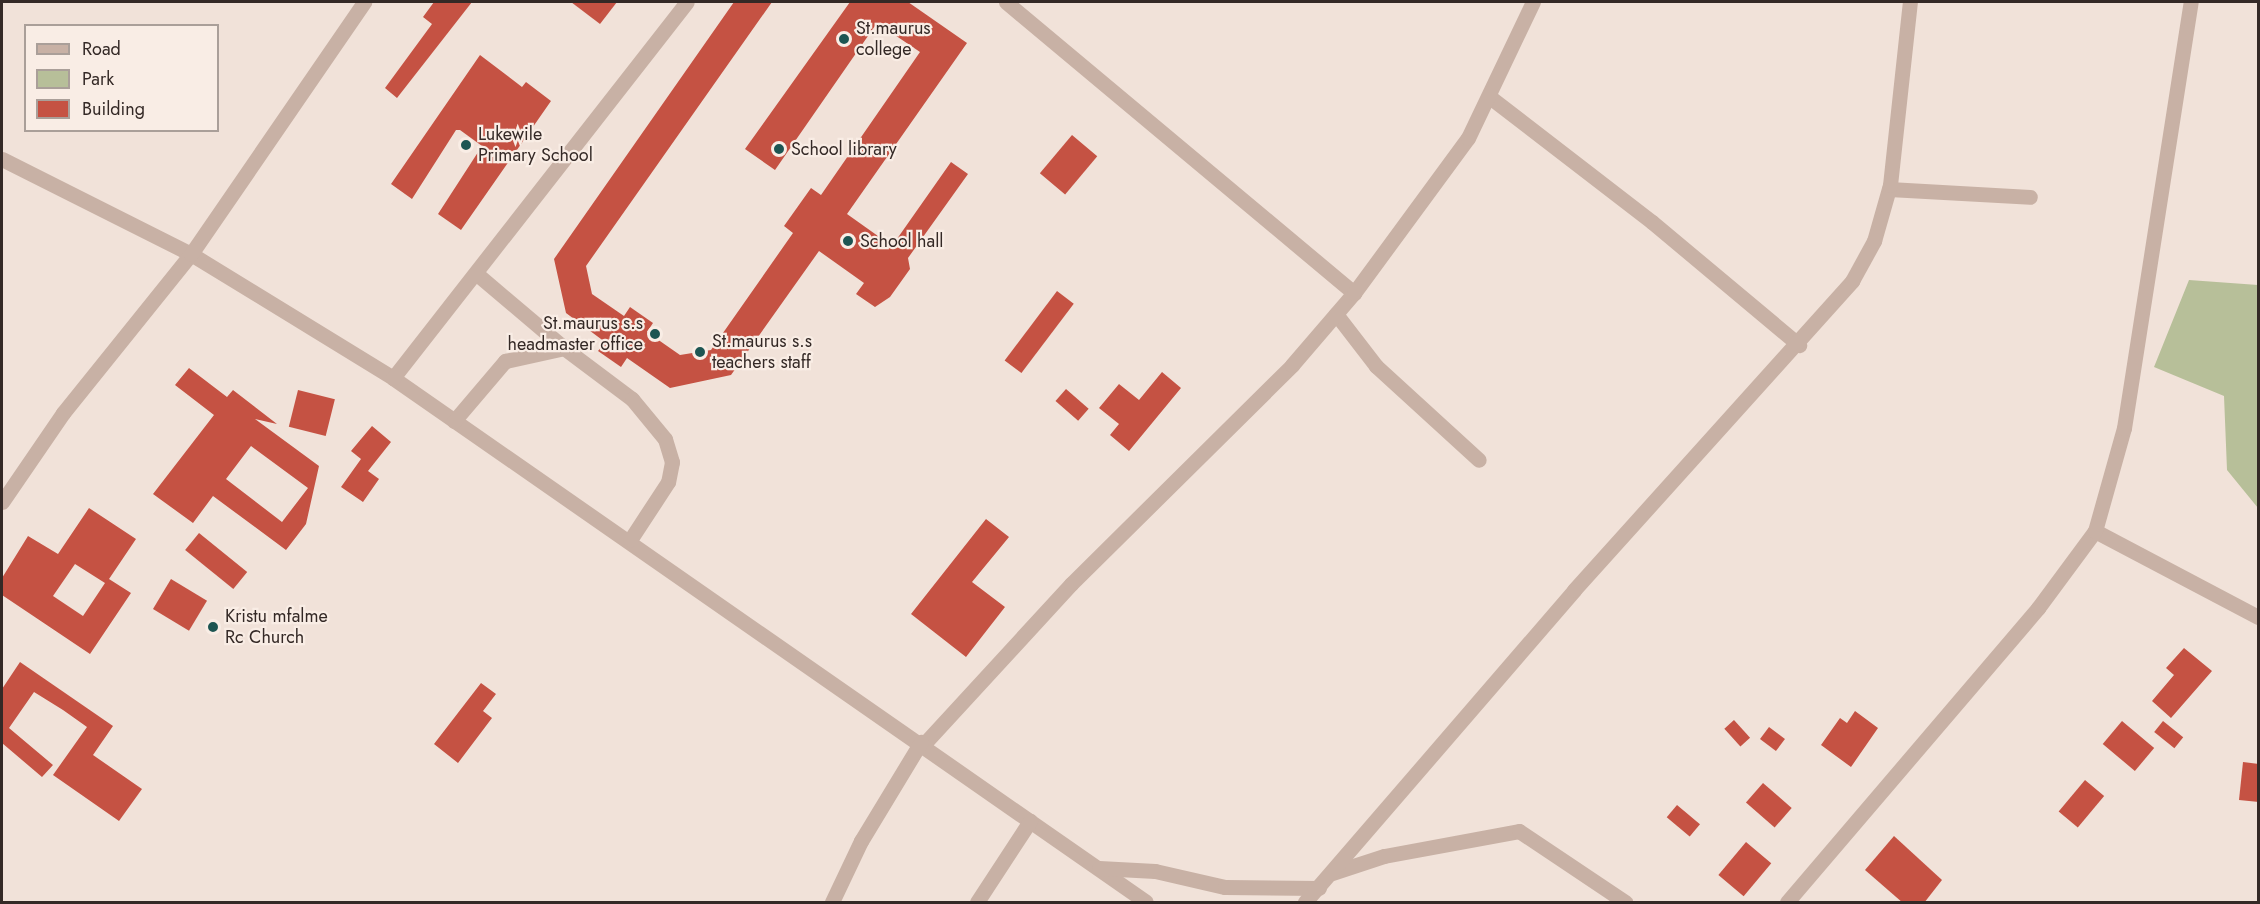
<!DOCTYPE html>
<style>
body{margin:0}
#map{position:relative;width:2260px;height:904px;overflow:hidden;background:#f1e2d9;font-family:Jost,sans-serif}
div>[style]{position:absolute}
.green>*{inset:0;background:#b7bf99}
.building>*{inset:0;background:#c55243;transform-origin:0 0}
.minor>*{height:15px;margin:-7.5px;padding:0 7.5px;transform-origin:7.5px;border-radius:7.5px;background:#c8b1a5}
.dots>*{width:16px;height:16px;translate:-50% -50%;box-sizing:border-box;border:3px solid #f9ede5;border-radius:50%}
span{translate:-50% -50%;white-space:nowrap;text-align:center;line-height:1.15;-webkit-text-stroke:4.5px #f9ede5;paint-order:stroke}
.poi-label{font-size:18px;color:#342926}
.left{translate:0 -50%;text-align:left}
.right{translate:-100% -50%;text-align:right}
.frame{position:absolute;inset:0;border:3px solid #342926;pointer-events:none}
.legend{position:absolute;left:24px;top:24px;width:195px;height:108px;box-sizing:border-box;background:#f9ede5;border:2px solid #aa9f99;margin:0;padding:8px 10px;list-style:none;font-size:18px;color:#342926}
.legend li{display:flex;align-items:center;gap:12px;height:30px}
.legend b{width:30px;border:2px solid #aa9f99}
</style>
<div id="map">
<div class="green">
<div style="clip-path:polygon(2189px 280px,2258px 285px,2258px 508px,2227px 470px,2224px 396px,2154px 367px)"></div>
</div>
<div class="building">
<div style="clip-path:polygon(434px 2px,472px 2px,397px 98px,385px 88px,432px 24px,423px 17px)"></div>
<div style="clip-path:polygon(571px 2px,617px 2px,600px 24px)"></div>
<div style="clip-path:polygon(734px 2px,772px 2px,586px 266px,592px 294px,624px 316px,630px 307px,653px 323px,647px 332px,680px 355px,711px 350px,793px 233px,784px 226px,811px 188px,821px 195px,920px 52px,877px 23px,775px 170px,745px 149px,850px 2px,908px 2px,967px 43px,847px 214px,892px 246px,951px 162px,968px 174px,908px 258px,910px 269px,890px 297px,875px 307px,856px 294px,864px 283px,819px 251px,731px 375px,670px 388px,627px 358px,621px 367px,598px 351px,605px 342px,566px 313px,554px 259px)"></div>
<div style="clip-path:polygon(480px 55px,522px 87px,526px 82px,551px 101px,461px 230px,438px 214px,482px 146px,460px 130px,456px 130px,412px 199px,391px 184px)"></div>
<div style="left:1072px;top:135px;width:33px;height:50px;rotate:40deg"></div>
<div style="left:1057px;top:291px;width:21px;height:87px;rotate:37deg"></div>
<div style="clip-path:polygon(evenodd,189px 368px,227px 397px,233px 390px,277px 424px,255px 419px,319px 466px,306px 524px,286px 550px,213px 496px,193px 523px,153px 494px,214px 415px,175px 385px,189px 368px,251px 446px,308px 488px,282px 522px,226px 479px,251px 446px)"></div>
<div style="clip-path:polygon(1162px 372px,1181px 388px,1129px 451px,1110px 435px,1119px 424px,1099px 408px,1119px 384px,1139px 400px)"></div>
<div style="left:1066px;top:389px;width:30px;height:16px;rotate:41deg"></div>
<div style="left:298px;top:390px;width:38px;height:38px;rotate:14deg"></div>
<div style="clip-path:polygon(372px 426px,391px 442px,368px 471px,379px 479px,363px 502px,341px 487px,361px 459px,351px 451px)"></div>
<div style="clip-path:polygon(evenodd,89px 508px,136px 539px,109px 579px,131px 593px,90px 654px,2px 595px,2px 578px,28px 536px,58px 554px,89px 508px,75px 564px,105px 583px,83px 616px,53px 596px,75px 564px)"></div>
<div style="clip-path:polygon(986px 519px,1009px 537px,972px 582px,1005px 607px,966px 657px,911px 614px)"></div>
<div style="left:199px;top:533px;width:62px;height:22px;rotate:39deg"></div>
<div style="left:171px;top:579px;width:42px;height:35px;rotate:31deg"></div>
<div style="clip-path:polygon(2184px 648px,2212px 671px,2171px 718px,2152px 701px,2174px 675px,2166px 668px)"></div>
<div style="clip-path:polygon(20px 662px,113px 726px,93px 755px,142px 789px,119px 821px,53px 775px,87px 727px,63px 710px,34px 692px,9px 728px,53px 765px,42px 777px,2px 743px,2px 689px)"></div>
<div style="clip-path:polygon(481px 683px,496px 694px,483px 711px,492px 718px,458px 763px,434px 744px)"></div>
<div style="clip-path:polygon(1855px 711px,1878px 728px,1851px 767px,1821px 745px,1840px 718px,1847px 723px)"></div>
<div style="left:1734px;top:720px;width:24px;height:13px;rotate:48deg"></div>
<div style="left:2122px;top:721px;width:42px;height:30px;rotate:40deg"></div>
<div style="left:2163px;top:721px;width:26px;height:14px;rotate:39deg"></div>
<div style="left:1769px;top:727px;width:20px;height:15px;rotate:37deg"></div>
<div style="clip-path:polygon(2243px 762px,2259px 764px,2259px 802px,2239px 800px)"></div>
<div style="left:2085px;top:780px;width:25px;height:41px;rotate:40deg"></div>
<div style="left:1763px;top:783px;width:38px;height:26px;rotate:41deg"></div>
<div style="left:1677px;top:805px;width:30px;height:16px;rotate:40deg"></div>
<div style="clip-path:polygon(1894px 836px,1942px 880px,1924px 903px,1903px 903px,1865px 870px)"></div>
<div style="left:1746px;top:842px;width:33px;height:43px;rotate:40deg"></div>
</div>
<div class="minor">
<div style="left:1006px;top:2px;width:454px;rotate:39.9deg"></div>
<div style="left:1491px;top:98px;width:203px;rotate:37.6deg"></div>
<div style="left:1652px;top:222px;width:192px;rotate:39.9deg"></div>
<div style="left:2px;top:159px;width:212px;rotate:26.7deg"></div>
<div style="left:191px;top:254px;width:237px;rotate:31.5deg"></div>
<div style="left:393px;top:378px;width:917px;rotate:34.83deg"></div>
<div style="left:1889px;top:189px;width:141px;rotate:3.2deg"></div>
<div style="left:478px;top:275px;width:113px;rotate:40.3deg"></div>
<div style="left:1336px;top:314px;width:66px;rotate:52.4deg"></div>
<div style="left:1376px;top:366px;width:139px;rotate:42.4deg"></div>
<div style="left:393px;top:378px;width:477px;rotate:-52deg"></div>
<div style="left:454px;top:421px;width:79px;rotate:-49.6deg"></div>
<div style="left:505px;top:361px;width:60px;rotate:-12.4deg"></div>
<div style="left:564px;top:348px;width:85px;rotate:36.9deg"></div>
<div style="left:632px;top:399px;width:52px;rotate:50.5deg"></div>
<div style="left:665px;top:439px;width:24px;rotate:73deg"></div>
<div style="left:672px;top:462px;width:20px;rotate:101deg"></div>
<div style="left:668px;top:482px;width:69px;rotate:123.2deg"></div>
<div style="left:2px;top:502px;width:108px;rotate:-55.6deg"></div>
<div style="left:63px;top:413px;width:204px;rotate:-51.2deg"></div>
<div style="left:191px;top:254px;width:306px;rotate:-55.5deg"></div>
<div style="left:2095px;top:531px;width:184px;rotate:27.8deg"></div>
<div style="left:923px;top:745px;width:219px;rotate:-47.4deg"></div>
<div style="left:1071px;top:584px;width:311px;rotate:-44.7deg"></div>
<div style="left:1292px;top:365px;width:95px;rotate:-49.3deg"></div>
<div style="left:1354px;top:293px;width:192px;rotate:-53.7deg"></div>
<div style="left:1468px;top:138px;width:151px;rotate:-64.5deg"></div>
<div style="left:1099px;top:868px;width:56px;rotate:3.1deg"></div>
<div style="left:1155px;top:871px;width:72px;rotate:12.9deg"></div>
<div style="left:1225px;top:887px;width:94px;rotate:0.6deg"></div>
<div style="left:1332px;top:873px;width:55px;rotate:-18.1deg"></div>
<div style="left:1384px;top:856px;width:137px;rotate:-10.5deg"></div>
<div style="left:1519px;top:831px;width:128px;rotate:33.8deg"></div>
<div style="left:832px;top:902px;width:68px;rotate:-64.6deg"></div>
<div style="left:861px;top:841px;width:116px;rotate:-58.8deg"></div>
<div style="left:977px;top:902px;width:97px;rotate:-56.8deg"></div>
<div style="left:1305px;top:902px;width:412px;rotate:-49.2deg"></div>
<div style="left:1574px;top:590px;width:416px;rotate:-48deg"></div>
<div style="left:1852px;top:281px;width:46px;rotate:-61.2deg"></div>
<div style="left:1874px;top:241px;width:58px;rotate:-74.1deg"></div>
<div style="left:1890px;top:185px;width:184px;rotate:-83.8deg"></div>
<div style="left:1787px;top:902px;width:387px;rotate:-49.5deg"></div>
<div style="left:2038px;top:608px;width:96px;rotate:-53.5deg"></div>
<div style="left:2095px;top:531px;width:107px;rotate:-74.3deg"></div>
<div style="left:2124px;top:428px;width:431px;rotate:-81.1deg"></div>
</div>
<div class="dots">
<div style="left:844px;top:39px;background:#1d5552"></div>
<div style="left:466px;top:145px;background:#1d5552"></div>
<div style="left:779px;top:149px;background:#1d5552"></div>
<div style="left:848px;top:241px;background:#1d5552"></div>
<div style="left:655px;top:334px;background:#1d5552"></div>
<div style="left:700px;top:352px;background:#1d5552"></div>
<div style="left:213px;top:627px;background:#1d5552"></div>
</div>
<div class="poi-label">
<span class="left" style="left:856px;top:39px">St.maurus<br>college</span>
<span class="left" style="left:478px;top:145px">Lukewile<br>Primary School</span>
<span class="left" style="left:791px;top:149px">School library</span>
<span class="left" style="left:860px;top:241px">School hall</span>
<span class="right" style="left:643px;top:334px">St.maurus s.s<br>headmaster office</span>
<span class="left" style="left:712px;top:352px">St.maurus s.s<br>teachers staff</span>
<span class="left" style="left:225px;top:627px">Kristu mfalme<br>Rc Church</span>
</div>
<div class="frame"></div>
<ul class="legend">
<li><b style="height:8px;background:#c8b1a5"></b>Road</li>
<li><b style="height:16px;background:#b7bf99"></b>Park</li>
<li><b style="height:16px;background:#c55243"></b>Building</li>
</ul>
</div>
